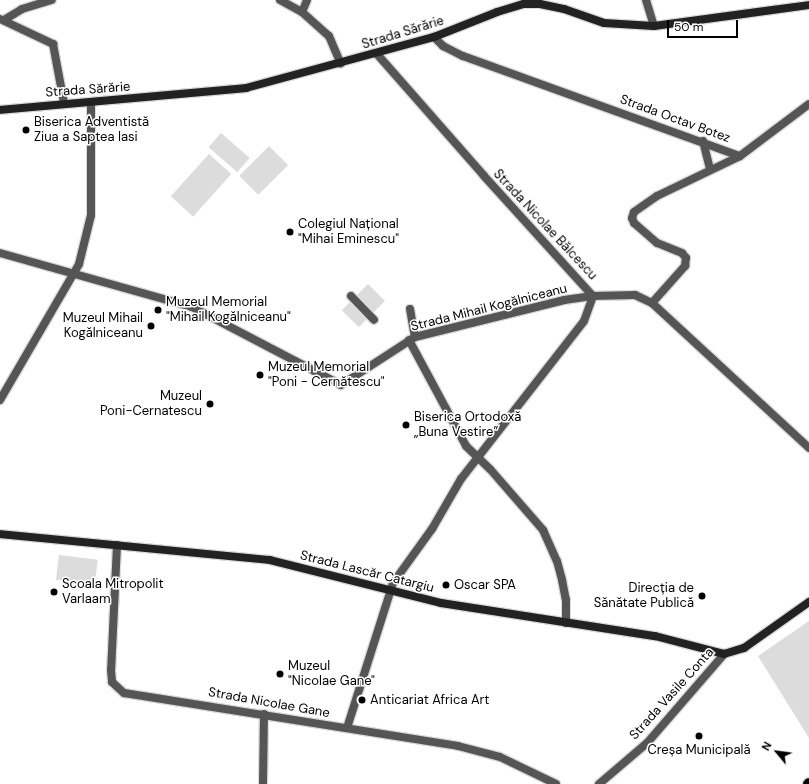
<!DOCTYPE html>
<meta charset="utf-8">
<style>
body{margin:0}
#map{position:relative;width:809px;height:784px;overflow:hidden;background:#fff;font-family:"DM Sans",sans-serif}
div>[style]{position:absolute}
.green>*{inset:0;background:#dcdcdc;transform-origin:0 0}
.roads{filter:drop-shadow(1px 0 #dbdbdb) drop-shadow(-1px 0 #dbdbdb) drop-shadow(0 1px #dbdbdb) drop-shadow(0 -1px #dbdbdb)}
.street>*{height:8px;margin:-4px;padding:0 4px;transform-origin:4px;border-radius:4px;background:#555}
.secondary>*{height:8px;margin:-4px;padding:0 4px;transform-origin:4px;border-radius:4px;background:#222}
.primary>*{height:10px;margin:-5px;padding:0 5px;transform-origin:5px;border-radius:5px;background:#000}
.dots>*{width:11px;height:11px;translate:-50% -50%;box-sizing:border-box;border:2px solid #fff;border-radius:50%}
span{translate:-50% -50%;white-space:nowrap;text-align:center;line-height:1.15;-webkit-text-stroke:3px #fff;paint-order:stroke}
.street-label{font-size:13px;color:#000}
.poi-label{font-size:13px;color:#000}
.left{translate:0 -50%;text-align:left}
.right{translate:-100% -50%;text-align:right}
.north{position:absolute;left:757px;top:732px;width:40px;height:40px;-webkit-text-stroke:3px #fff;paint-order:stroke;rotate:299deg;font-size:11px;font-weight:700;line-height:16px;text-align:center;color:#000}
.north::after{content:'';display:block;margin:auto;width:14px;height:18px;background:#000;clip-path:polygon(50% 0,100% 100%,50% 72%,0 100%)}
.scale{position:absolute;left:667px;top:20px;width:71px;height:18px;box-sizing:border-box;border:2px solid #000;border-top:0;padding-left:5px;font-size:12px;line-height:14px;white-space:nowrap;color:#000;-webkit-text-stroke:3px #fff;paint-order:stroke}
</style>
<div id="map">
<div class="green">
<div style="left:221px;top:133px;width:38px;height:19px;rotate:41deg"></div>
<div style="left:269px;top:146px;width:27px;height:42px;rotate:45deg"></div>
<div style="left:209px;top:154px;width:30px;height:57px;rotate:42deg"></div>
<div style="left:368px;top:284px;width:24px;height:37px;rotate:45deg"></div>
<div style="left:59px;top:555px;width:39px;height:25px;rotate:7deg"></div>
<div style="clip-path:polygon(809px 621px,809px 738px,758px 656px)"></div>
</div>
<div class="roads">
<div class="street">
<div style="left:280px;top:0;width:25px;rotate:29deg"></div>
<div style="left:302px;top:12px;width:36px;rotate:42deg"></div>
<div style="left:329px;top:36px;width:30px;rotate:67deg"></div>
<div style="left:646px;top:0;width:27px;rotate:73deg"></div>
<div style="left:302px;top:12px;width:13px;rotate:-67deg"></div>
<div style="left:0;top:19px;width:59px;rotate:25.3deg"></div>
<div style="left:53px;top:44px;width:60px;rotate:79.4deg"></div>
<div style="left:4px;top:20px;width:21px;rotate:-31deg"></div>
<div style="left:22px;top:9px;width:31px;rotate:-17deg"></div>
<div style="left:434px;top:37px;width:13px;rotate:45deg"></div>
<div style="left:443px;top:46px;width:22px;rotate:27deg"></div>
<div style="left:463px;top:56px;width:294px;rotate:19.9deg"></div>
<div style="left:377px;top:54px;width:162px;rotate:48.7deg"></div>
<div style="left:484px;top:176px;width:162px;rotate:47.8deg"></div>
<div style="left:703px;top:141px;width:29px;rotate:76deg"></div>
<div style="left:0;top:253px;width:199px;rotate:15.7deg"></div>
<div style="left:192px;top:307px;width:168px;rotate:27.6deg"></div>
<div style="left:341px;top:385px;width:88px;rotate:-33deg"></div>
<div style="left:415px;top:337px;width:154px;rotate:-13.9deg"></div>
<div style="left:564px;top:300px;width:29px;rotate:-8deg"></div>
<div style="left:593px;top:296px;width:42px;rotate:-1.4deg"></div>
<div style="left:635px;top:295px;width:19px;rotate:25deg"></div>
<div style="left:652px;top:303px;width:214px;rotate:42.7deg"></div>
<div style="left:351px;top:296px;width:33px;rotate:46deg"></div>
<div style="left:652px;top:303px;width:50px;rotate:-48.3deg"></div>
<div style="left:685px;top:266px;width:8px;rotate:-83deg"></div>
<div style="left:686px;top:258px;width:6px;rotate:-129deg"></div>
<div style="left:682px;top:253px;width:27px;rotate:-158deg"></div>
<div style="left:657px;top:243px;width:30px;rotate:-139deg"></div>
<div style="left:634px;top:223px;width:5px;rotate:-112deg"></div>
<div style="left:632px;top:218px;width:6px;rotate:-72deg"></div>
<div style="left:634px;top:212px;width:28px;rotate:-35deg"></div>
<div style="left:657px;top:196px;width:92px;rotate:-25.7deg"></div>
<div style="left:740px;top:156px;width:86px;rotate:-37deg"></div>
<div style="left:410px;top:309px;width:28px;rotate:80deg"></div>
<div style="left:409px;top:340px;width:120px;rotate:61.7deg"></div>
<div style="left:466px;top:446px;width:33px;rotate:44deg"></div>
<div style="left:490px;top:469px;width:81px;rotate:49deg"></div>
<div style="left:543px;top:530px;width:34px;rotate:66deg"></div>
<div style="left:557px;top:561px;width:20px;rotate:75deg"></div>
<div style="left:562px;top:580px;width:20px;rotate:79deg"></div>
<div style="left:566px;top:600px;width:23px;rotate:90deg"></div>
<div style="left:0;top:400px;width:157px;rotate:-59.8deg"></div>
<div style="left:79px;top:264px;width:50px;rotate:-76.2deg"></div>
<div style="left:91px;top:215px;width:113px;rotate:-90deg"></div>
<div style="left:117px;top:545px;width:125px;rotate:92.7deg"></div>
<div style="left:111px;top:670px;width:12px;rotate:85deg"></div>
<div style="left:112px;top:682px;width:16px;rotate:43deg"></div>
<div style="left:124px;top:693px;width:338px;rotate:9deg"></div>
<div style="left:458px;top:746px;width:43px;rotate:14.7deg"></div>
<div style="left:500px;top:757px;width:62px;rotate:25.7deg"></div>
<div style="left:347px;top:728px;width:152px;rotate:-72.4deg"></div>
<div style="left:393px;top:583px;width:67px;rotate:-54.2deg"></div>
<div style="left:432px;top:529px;width:58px;rotate:-59.9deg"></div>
<div style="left:461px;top:479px;width:200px;rotate:-52.1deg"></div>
<div style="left:584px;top:321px;width:27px;rotate:-70deg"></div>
<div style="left:263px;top:784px;width:70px;rotate:-89.2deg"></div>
<div style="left:599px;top:784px;width:63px;rotate:-40.5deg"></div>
<div style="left:647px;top:743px;width:118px;rotate:-49.1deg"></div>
</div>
<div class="secondary">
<div style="left:0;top:110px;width:247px;rotate:-5.1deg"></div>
<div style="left:246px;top:88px;width:195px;rotate:-15.2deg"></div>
<div style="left:434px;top:37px;width:68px;rotate:-21.6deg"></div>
<div style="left:497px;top:12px;width:28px;rotate:-17deg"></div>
<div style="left:524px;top:4px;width:16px"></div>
<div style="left:540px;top:4px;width:25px;rotate:12deg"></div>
<div style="left:564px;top:9px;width:42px;rotate:19.3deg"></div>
<div style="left:604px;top:23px;width:50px;rotate:3.4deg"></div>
<div style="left:654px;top:26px;width:156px;rotate:-7.7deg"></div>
<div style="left:0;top:534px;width:271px;rotate:5.5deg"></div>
<div style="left:270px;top:560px;width:176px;rotate:14.1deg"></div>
<div style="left:441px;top:603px;width:217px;rotate:8.8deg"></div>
<div style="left:655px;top:636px;width:71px;rotate:14.6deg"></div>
<div style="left:724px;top:654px;width:21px;rotate:-17deg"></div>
<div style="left:744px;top:648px;width:80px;rotate:-35.3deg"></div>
</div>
<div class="primary">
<div style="left:808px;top:784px;width:1px;rotate:-45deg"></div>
</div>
</div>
<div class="dots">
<div style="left:26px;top:130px;background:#000"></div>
<div style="left:290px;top:232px;background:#000"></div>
<div style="left:158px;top:310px;background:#000"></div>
<div style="left:151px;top:326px;background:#000"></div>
<div style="left:260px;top:375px;background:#000"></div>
<div style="left:210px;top:404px;background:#000"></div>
<div style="left:406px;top:425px;background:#000"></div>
<div style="left:446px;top:585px;background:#000"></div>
<div style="left:54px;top:592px;background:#000"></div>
<div style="left:702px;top:596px;background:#000"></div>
<div style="left:280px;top:674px;background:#000"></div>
<div style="left:362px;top:700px;background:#000"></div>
<div style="left:699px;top:736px;background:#000"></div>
</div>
<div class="street-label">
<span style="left:403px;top:33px;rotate:-17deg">Strada Sărărie</span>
<span style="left:88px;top:90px;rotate:-4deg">Strada Sărărie</span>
<span style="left:675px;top:119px;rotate:20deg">Strada Octav Botez</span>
<span style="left:545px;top:225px;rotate:47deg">Strada Nicolae Bălcescu</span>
<span style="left:489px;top:308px;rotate:-14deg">Strada Mihail Kogălniceanu</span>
<span style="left:367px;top:572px;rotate:14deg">Strada Lascăr Catargiu</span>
<span style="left:672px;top:694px;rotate:-48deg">Strada Vasile Conta</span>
<span style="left:269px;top:703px;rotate:10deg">Strada Nicolae Gane</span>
</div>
<div class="poi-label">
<span class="left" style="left:34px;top:130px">Biserica Adventistă<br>Ziua a Saptea Iasi</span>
<span class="left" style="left:298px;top:232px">Colegiul Național<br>"Mihai Eminescu"</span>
<span class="left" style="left:166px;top:310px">Muzeul Memorial<br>"Mihail Kogălniceanu"</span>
<span class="right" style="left:143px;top:326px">Muzeul Mihail<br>Kogălniceanu</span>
<span class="left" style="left:268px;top:375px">Muzeul Memorial<br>"Poni - Cernătescu"</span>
<span class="right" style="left:202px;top:404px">Muzeul<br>Poni-Cernatescu</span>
<span class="left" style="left:414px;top:425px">Biserica Ortodoxă<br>„Buna Vestire”</span>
<span class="left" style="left:62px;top:592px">Scoala Mitropolit<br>Varlaam</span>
<span class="left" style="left:454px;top:585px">Oscar SPA</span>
<span class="right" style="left:694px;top:596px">Direcția de<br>Sănătate Publică</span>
<span class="left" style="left:288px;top:674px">Muzeul<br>"Nicolae Gane"</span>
<span class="left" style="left:370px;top:700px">Anticariat Africa Art</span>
<span style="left:699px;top:750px">Creșa Municipală</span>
</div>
<div class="north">N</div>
<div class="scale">50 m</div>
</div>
